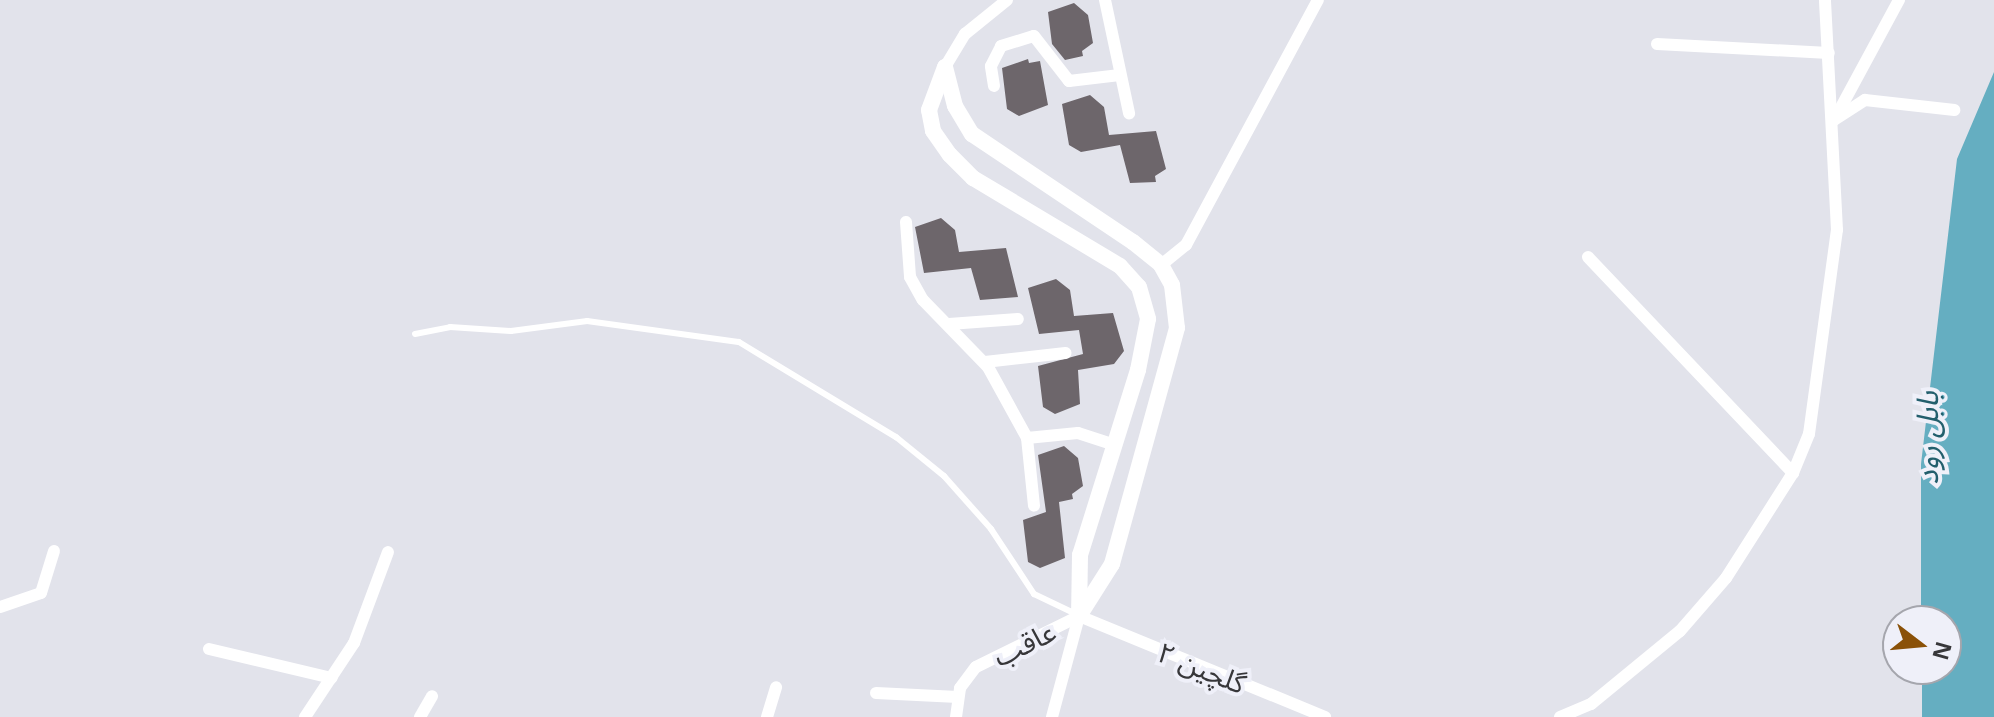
<!DOCTYPE html>
<meta charset="utf-8">
<style>
body{margin:0}
#map{position:relative;width:1994px;height:717px;overflow:hidden;background:#e2e3eb;font-family:"Noto Sans","Noto Sans Arabic",sans-serif}
div>[style]{position:absolute}
.water>*{inset:0;background:#65aec1}
.building>*{inset:0;background:#6d666b}
.service>*{height:6px;margin:-3px;padding:0 3px;transform-origin:3px;border-radius:3px;background:#fff}
.minor>*{height:12px;margin:-6px;padding:0 6px;transform-origin:6px;border-radius:6px;background:#fff}
.tertiary>*{height:16px;margin:-8px;padding:0 8px;transform-origin:8px;border-radius:8px;background:#fff}
span{translate:-50% -50%;white-space:nowrap;text-align:center;line-height:1.15;-webkit-text-stroke:8px #eff0f9;paint-order:stroke}
.street-label{font-size:28px;color:#37373a}
.water-label{font-size:30px;color:#235f6d;font-style:italic}
.north{position:absolute;left:1882px;top:605px;width:80px;height:80px;box-sizing:border-box;background:#eff0f9;border:2px solid #a5a6ad;border-radius:50%;rotate:106deg;font-size:22px;font-weight:700;line-height:32px;text-align:center;color:#37373a}
.north::after{content:'';display:block;margin:auto;width:28px;height:36px;background:#8a5108;clip-path:polygon(50% 0,100% 100%,50% 72%,0 100%)}
</style>
<div id="map">
<div class="water">
<div style="clip-path:polygon(1994px 72px,1994px 717px,1922px 717px,1922px 669px,1946px 669px,1946px 621px,1921px 621px,1921px 464px,1957px 159px)"></div>
</div>
<div class="building">
<div style="clip-path:polygon(1074px 3px,1088px 15px,1093px 43px,1082px 51px,1083px 56px,1065px 60px,1052px 44px,1048px 12px)"></div>
<div style="clip-path:polygon(1028px 59px,1029px 63px,1040px 61px,1048px 105px,1019px 116px,1007px 109px,1002px 68px)"></div>
<div style="clip-path:polygon(1090px 95px,1104px 107px,1109px 135px,1156px 131px,1166px 169px,1155px 176px,1156px 182px,1130px 183px,1120px 145px,1081px 152px,1069px 145px,1062px 104px)"></div>
<div style="clip-path:polygon(941px 218px,955px 230px,959px 252px,1006px 248px,1018px 297px,980px 300px,971px 268px,924px 273px,915px 227px)"></div>
<div style="clip-path:polygon(1056px 279px,1070px 290px,1074px 316px,1113px 313px,1124px 351px,1114px 364px,1078px 370px,1080px 404px,1055px 414px,1043px 407px,1038px 366px,1083px 354px,1079px 330px,1039px 334px,1028px 288px)"></div>
<div style="clip-path:polygon(1064px 446px,1078px 458px,1083px 486px,1072px 494px,1073px 499px,1059px 502px,1065px 558px,1040px 568px,1028px 562px,1023px 520px,1046px 512px,1038px 455px)"></div>
</div>
<div class="service">
<div style="left:415px;top:334px;width:36px;rotate:-11deg"></div>
<div style="left:450px;top:327px;width:61px;rotate:3.8deg"></div>
<div style="left:511px;top:331px;width:77px;rotate:-7.5deg"></div>
<div style="left:587px;top:321px;width:153px;rotate:7.9deg"></div>
<div style="left:739px;top:342px;width:184px;rotate:31.2deg"></div>
<div style="left:896px;top:437px;width:62px;rotate:39.1deg"></div>
<div style="left:944px;top:476px;width:71px;rotate:48.4deg"></div>
<div style="left:991px;top:529px;width:78px;rotate:56.5deg"></div>
<div style="left:1034px;top:594px;width:47px;rotate:25.5deg"></div>
</div>
<div class="minor">
<div style="left:1105px;top:0;width:116px;rotate:78deg"></div>
<div style="left:1899px;top:0;width:136px;rotate:118.4deg"></div>
<div style="left:1834px;top:120px;width:37px;rotate:-33deg"></div>
<div style="left:1865px;top:100px;width:90px;rotate:6.4deg"></div>
<div style="left:1657px;top:44px;width:172px;rotate:3deg"></div>
<div style="left:945px;top:67px;width:39px;rotate:-59deg"></div>
<div style="left:965px;top:34px;width:54px;rotate:-39deg"></div>
<div style="left:994px;top:86px;width:20px;rotate:-99deg"></div>
<div style="left:991px;top:66px;width:22px;rotate:-63deg"></div>
<div style="left:1001px;top:46px;width:34px;rotate:-17deg"></div>
<div style="left:1034px;top:36px;width:57px;rotate:52.1deg"></div>
<div style="left:1069px;top:81px;width:51px;rotate:-6.7deg"></div>
<div style="left:906px;top:222px;width:55px;rotate:85.8deg"></div>
<div style="left:910px;top:277px;width:26px;rotate:61deg"></div>
<div style="left:923px;top:300px;width:93px;rotate:45.9deg"></div>
<div style="left:988px;top:367px;width:81px;rotate:61.2deg"></div>
<div style="left:1027px;top:438px;width:68px;rotate:84.1deg"></div>
<div style="left:1588px;top:257px;width:298px;rotate:46.5deg"></div>
<div style="left:1161px;top:265px;width:32px;rotate:-39deg"></div>
<div style="left:1186px;top:245px;width:278px;rotate:-61.7deg"></div>
<div style="left:949px;top:324px;width:69px;rotate:-4.1deg"></div>
<div style="left:985px;top:362px;width:81px;rotate:-6.4deg"></div>
<div style="left:1027px;top:438px;width:51px;rotate:-5.6deg"></div>
<div style="left:1078px;top:433px;width:38px;rotate:18deg"></div>
<div style="left:0;top:607px;width:43px;rotate:-18.9deg"></div>
<div style="left:41px;top:593px;width:44px;rotate:-72.8deg"></div>
<div style="left:1079px;top:616px;width:266px;rotate:22.3deg"></div>
<div style="left:209px;top:649px;width:126px;rotate:13.3deg"></div>
<div style="left:876px;top:693px;width:82px;rotate:2.8deg"></div>
<div style="left:305px;top:717px;width:89px;rotate:-56.5deg"></div>
<div style="left:354px;top:643px;width:97px;rotate:-69.5deg"></div>
<div style="left:420px;top:717px;width:24px;rotate:-60deg"></div>
<div style="left:767px;top:717px;width:31px;rotate:-73deg"></div>
<div style="left:956px;top:717px;width:29px;rotate:-82deg"></div>
<div style="left:960px;top:688px;width:26px;rotate:-53deg"></div>
<div style="left:976px;top:667px;width:115px;rotate:-26.3deg"></div>
<div style="left:1052px;top:717px;width:105px;rotate:-75deg"></div>
<div style="left:1560px;top:717px;width:34px;rotate:-23deg"></div>
<div style="left:1591px;top:704px;width:115px;rotate:-39.4deg"></div>
<div style="left:1680px;top:631px;width:70px;rotate:-49deg"></div>
<div style="left:1726px;top:578px;width:125px;rotate:-57.5deg"></div>
<div style="left:1793px;top:473px;width:42px;rotate:-67.7deg"></div>
<div style="left:1809px;top:434px;width:206px;rotate:-82.2deg"></div>
<div style="left:1837px;top:230px;width:230px;rotate:-93deg"></div>
</div>
<div class="tertiary">
<div style="left:945px;top:67px;width:40px;rotate:75.6deg"></div>
<div style="left:955px;top:106px;width:33px;rotate:59deg"></div>
<div style="left:972px;top:134px;width:194px;rotate:33.9deg"></div>
<div style="left:1133px;top:242px;width:36px;rotate:39deg"></div>
<div style="left:1161px;top:265px;width:23px;rotate:61deg"></div>
<div style="left:1172px;top:285px;width:43px;rotate:83.4deg"></div>
<div style="left:1177px;top:328px;width:245px;rotate:105.4deg"></div>
<div style="left:1112px;top:564px;width:62px;rotate:122.4deg"></div>
<div style="left:945px;top:67px;width:46px;rotate:110.4deg"></div>
<div style="left:929px;top:110px;width:21px;rotate:79deg"></div>
<div style="left:933px;top:131px;width:29px;rotate:55deg"></div>
<div style="left:950px;top:155px;width:33px;rotate:45deg"></div>
<div style="left:973px;top:178px;width:171px;rotate:30.9deg"></div>
<div style="left:1120px;top:266px;width:28px;rotate:48deg"></div>
<div style="left:1139px;top:287px;width:33px;rotate:74deg"></div>
<div style="left:1148px;top:319px;width:52px;rotate:101.1deg"></div>
<div style="left:1138px;top:370px;width:194px;rotate:107.4deg"></div>
<div style="left:1080px;top:555px;width:61px;rotate:90.9deg"></div>
</div>
<div class="street-label">
<span style="left:1024px;top:643px;rotate:-26deg">عاقب</span>
<span style="left:1202px;top:667px;rotate:22deg">گلچین ۲</span>
</div>
<div class="water-label">
<span style="left:1927px;top:438px;rotate:-90deg">بابل رود</span>
</div>
<div class="north">N</div>
</div>
